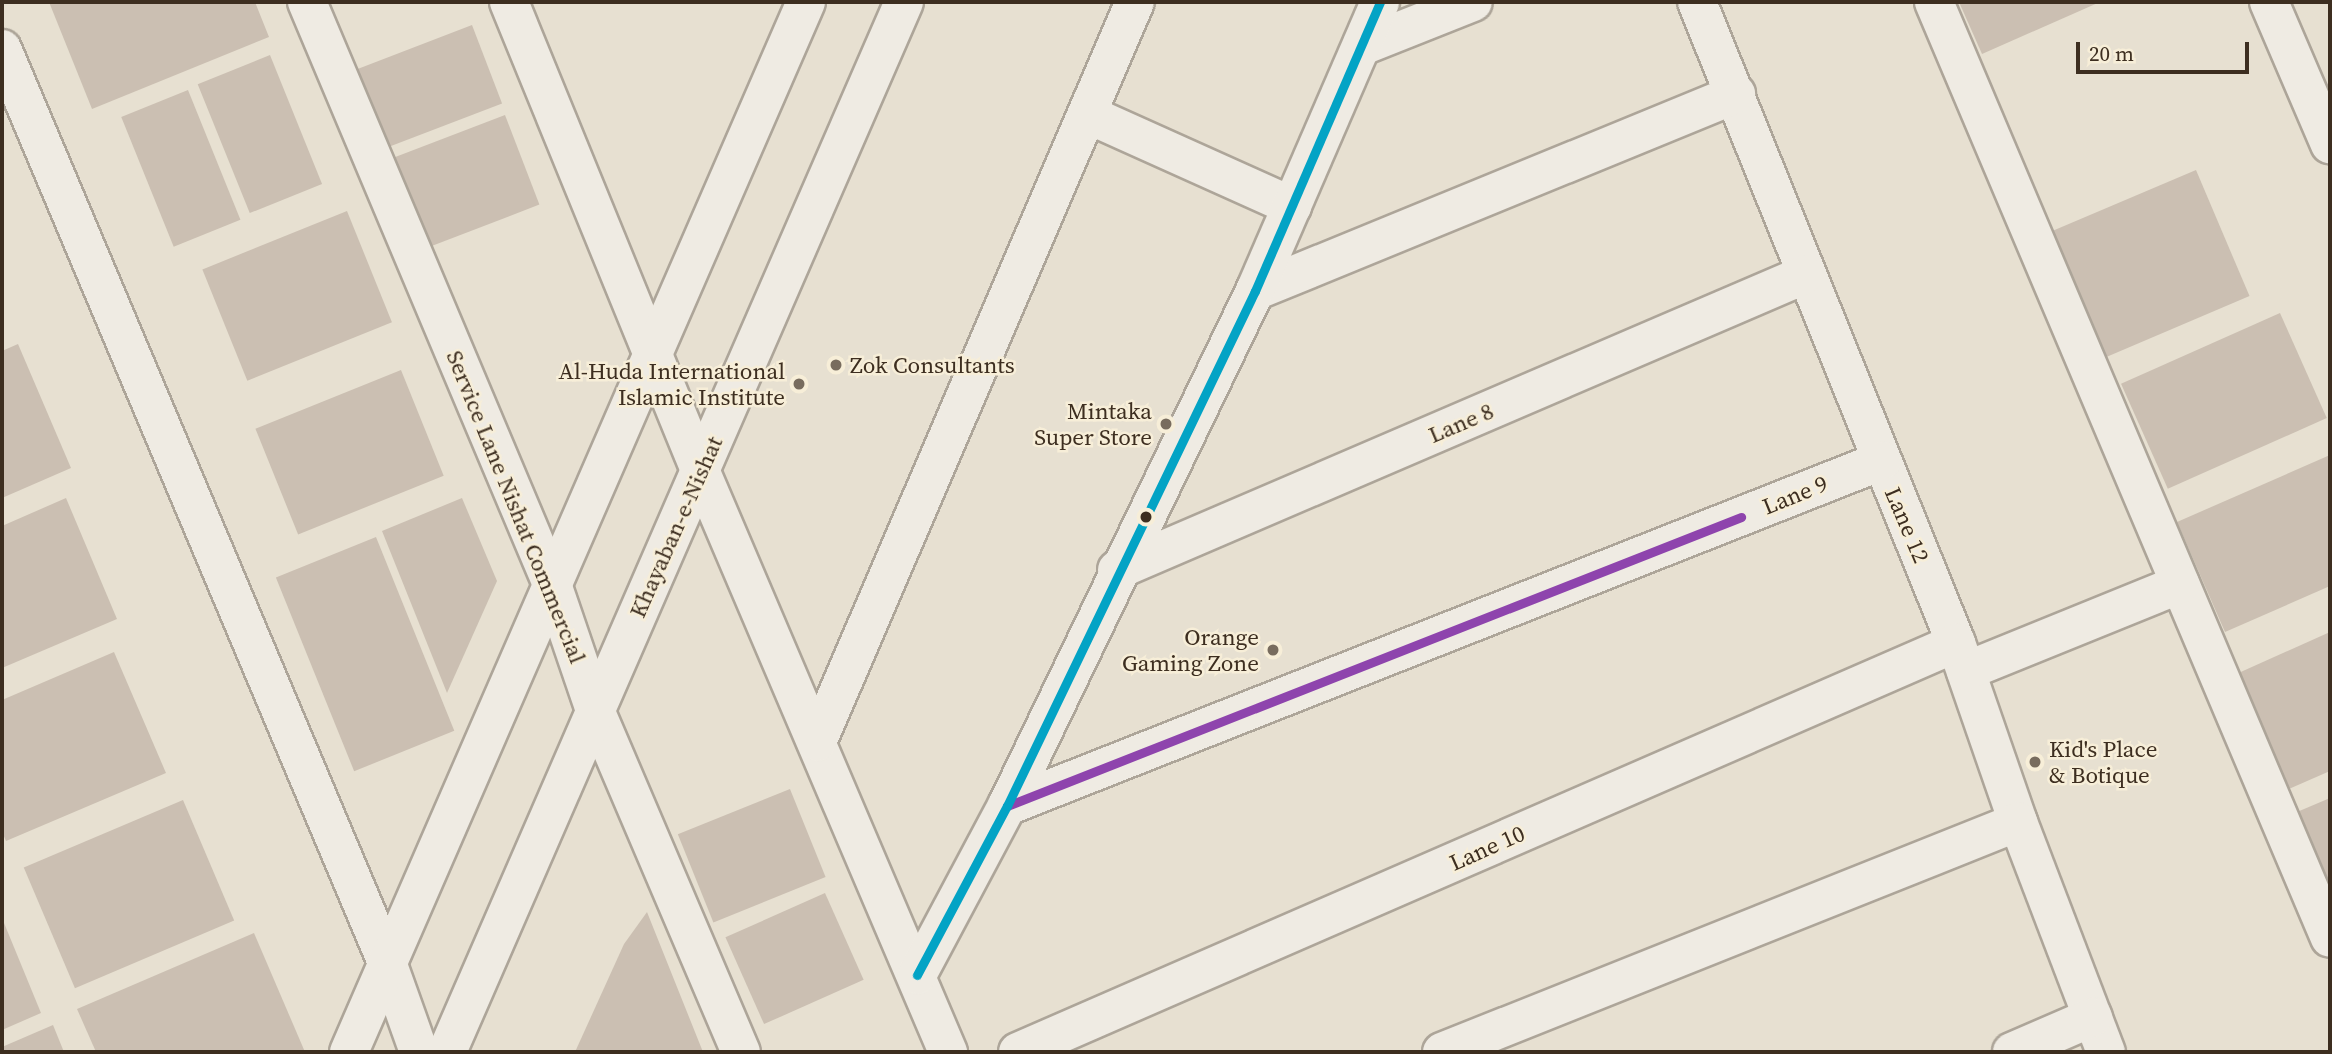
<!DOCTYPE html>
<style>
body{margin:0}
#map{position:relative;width:2332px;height:1054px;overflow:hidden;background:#e7e0d1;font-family:"Source Serif 4",serif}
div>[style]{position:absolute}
.building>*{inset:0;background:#cbbfb2;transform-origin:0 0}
.roads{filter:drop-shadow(2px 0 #ada599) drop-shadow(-2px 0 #ada599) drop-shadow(0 2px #ada599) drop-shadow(0 -2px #ada599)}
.minor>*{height:38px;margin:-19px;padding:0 19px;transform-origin:19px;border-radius:19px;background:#efebe3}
.bus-1>*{height:9px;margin:-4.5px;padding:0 4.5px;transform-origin:4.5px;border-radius:4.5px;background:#8e44ad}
.bus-2>*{height:9px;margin:-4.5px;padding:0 4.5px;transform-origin:4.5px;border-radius:4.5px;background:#03a3c5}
.dots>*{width:19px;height:19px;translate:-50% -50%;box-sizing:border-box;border:4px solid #f7eed8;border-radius:50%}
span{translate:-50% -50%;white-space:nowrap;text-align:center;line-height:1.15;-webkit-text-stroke:5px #f7eed8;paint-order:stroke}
.poi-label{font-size:23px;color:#3d2e20}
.left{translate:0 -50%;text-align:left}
.right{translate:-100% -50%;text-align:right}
.street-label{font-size:23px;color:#3d2e20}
.frame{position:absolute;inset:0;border:4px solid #3d2e20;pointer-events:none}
.scale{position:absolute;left:2076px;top:42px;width:173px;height:32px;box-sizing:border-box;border:4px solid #3d2e20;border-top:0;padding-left:9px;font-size:21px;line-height:24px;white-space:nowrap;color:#3d2e20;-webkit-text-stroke:5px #f7eed8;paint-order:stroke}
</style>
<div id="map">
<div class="building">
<div style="clip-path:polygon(49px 2px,255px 2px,269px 37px,92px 109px)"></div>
<div style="clip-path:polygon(1959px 2px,2100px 2px,1982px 54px)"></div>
<div style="left:472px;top:25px;width:84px;height:126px;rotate:69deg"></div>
<div style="left:270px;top:55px;width:139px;height:78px;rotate:68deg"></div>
<div style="left:188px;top:90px;width:140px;height:72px;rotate:68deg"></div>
<div style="left:505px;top:115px;width:96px;height:121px;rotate:69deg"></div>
<div style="left:2196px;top:170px;width:137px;height:160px;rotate:67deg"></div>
<div style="left:347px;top:211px;width:120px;height:156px;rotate:68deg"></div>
<div style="left:2280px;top:313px;width:115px;height:174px;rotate:66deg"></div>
<div style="clip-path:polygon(18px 344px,71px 468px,2px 498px,2px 351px)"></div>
<div style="left:401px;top:370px;width:114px;height:157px;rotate:68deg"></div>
<div style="clip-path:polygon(2330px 455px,2330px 586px,2225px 632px,2177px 522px)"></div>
<div style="clip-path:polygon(66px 498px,117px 619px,2px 668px,2px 526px)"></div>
<div style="clip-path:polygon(462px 498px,497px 581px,447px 693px,382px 531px)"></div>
<div style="left:376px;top:537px;width:209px;height:108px;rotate:68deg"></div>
<div style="clip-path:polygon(2330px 632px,2330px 771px,2284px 791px,2234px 675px)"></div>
<div style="clip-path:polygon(114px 652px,166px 773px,6px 841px,2px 832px,2px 700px)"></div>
<div style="left:790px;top:789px;width:95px;height:121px;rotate:68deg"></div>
<div style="clip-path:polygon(2330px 798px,2330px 889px,2297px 812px)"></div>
<div style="left:183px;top:800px;width:131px;height:173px;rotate:67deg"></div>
<div style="left:825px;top:893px;width:95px;height:109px;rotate:66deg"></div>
<div style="clip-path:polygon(647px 912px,703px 1052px,575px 1052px,624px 944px)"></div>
<div style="clip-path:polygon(2px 918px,41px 1013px,2px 1030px)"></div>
<div style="clip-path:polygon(254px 933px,305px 1052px,96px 1052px,77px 1009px)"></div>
<div style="clip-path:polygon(53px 1025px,64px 1052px,2px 1052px,2px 1047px)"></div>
</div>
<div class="roads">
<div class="minor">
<div style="left:307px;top:2px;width:631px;rotate:67.17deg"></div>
<div style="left:552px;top:584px;width:133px;rotate:71.2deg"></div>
<div style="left:595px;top:710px;width:372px;rotate:66.9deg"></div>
<div style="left:509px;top:2px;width:505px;rotate:67.8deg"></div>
<div style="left:700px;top:470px;width:633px;rotate:66.92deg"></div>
<div style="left:1697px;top:2px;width:691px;rotate:68deg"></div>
<div style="left:1956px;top:643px;width:189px;rotate:70.9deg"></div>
<div style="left:2018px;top:822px;width:246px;rotate:69.1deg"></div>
<div style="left:1934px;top:2px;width:1016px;rotate:67.07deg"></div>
<div style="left:2269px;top:2px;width:155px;rotate:66.8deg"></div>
<div style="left:1362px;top:46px;width:119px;rotate:-21.6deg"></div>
<div style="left:2px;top:49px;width:991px;rotate:67.14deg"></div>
<div style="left:387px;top:962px;width:96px;rotate:70.4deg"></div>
<div style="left:1087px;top:114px;width:225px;rotate:24.2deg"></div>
<div style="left:1255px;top:291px;width:520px;rotate:-22.27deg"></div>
<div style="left:1117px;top:570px;width:748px;rotate:-23.24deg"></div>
<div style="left:1966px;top:671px;width:231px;rotate:-22.1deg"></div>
<div style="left:817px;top:742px;width:805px;rotate:-66.75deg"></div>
<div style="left:1007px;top:806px;width:940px;rotate:-21.54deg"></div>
<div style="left:917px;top:975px;width:191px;rotate:-62deg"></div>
<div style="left:1007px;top:806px;width:572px;rotate:-64.29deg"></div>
<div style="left:1255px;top:291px;width:315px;rotate:-66.6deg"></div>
<div style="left:349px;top:1052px;width:1145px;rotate:-66.48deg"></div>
<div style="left:447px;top:1052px;width:1145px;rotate:-66.48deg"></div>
<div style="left:1018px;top:1052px;width:1023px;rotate:-23.56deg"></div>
<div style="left:1442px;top:1052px;width:620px;rotate:-21.77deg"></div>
<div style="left:2012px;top:1052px;width:88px;rotate:-23.4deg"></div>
</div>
</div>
<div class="bus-1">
<div style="left:1007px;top:806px;width:789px;rotate:-21.49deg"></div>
</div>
<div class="bus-2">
<div style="left:917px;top:975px;width:191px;rotate:-62deg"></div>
<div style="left:1007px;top:806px;width:572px;rotate:-64.29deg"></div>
<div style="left:1255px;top:291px;width:315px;rotate:-66.6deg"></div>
</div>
<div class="dots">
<div style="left:836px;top:365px;background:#786c5e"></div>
<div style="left:799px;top:384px;background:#786c5e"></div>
<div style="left:1166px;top:424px;background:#786c5e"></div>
<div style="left:1146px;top:517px;background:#3d2e20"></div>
<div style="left:1273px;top:650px;background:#786c5e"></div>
<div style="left:2035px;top:762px;background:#786c5e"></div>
</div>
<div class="poi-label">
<span class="left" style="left:850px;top:365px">Zok Consultants</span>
<span class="right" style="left:785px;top:384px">Al-Huda International<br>Islamic Institute</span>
<span class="right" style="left:1152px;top:424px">Mintaka<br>Super Store</span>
<span class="right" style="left:1259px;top:650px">Orange<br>Gaming Zone</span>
<span class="left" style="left:2049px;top:762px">Kid's Place<br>&amp; Botique</span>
</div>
<div class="street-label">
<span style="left:1461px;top:423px;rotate:-23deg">Lane 8</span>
<span style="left:1795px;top:495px;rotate:-22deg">Lane 9</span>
<span style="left:516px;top:507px;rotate:68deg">Service Lane Nishat Commercial</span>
<span style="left:1907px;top:525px;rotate:67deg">Lane 12</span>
<span style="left:676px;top:527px;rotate:-66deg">Khayaban-e-Nishat</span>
<span style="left:1487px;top:848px;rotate:-24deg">Lane 10</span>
</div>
<div class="frame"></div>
<div class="scale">20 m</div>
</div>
